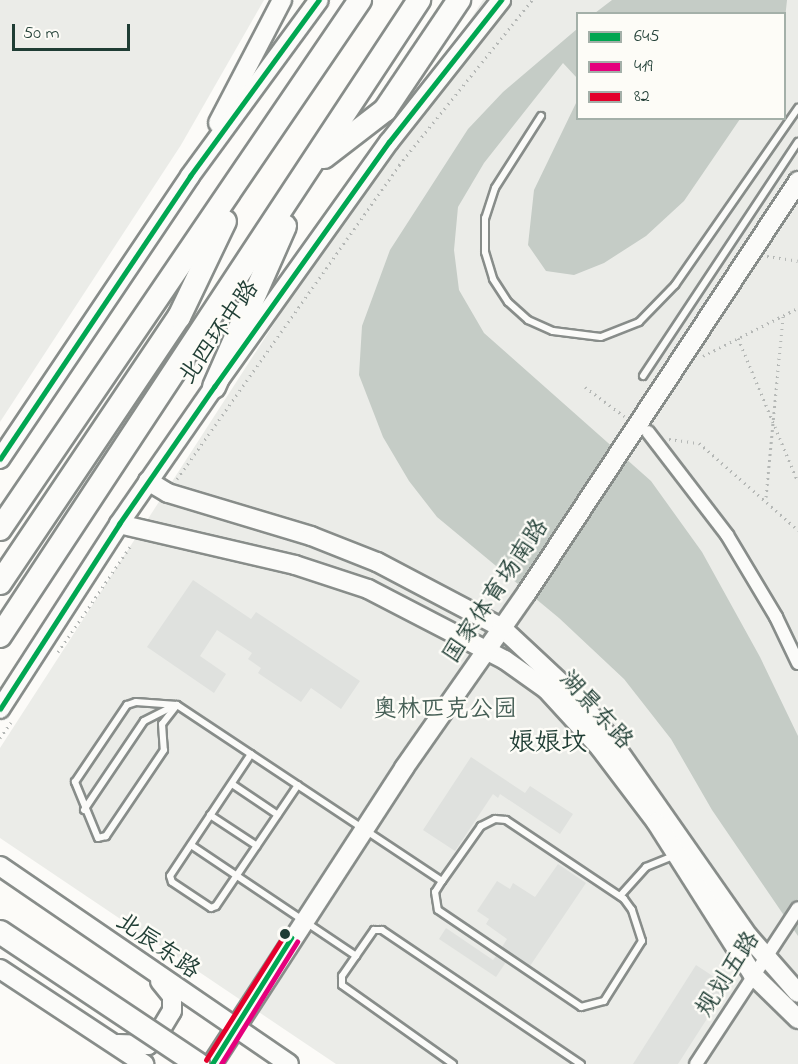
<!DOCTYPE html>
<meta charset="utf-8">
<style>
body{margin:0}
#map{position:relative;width:798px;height:1064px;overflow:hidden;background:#fcfbf8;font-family:"Indie Flower","LXGW WenKai TC",sans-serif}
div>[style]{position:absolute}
.green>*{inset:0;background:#ebece8}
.water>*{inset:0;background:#c5ccc6}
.building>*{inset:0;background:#dfe1de}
.path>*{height:3px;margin-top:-1.5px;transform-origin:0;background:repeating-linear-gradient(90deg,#b5b8b6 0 1.5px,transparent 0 6px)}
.roads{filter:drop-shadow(2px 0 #888d8a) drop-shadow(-2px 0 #888d8a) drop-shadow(0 2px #888d8a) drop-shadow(0 -2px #888d8a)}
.lane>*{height:6px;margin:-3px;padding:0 3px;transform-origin:3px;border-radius:3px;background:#fbfbf9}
.street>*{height:12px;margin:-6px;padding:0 6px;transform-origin:6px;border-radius:6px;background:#fbfbf9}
.secondary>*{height:18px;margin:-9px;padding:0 9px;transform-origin:9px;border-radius:9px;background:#fbfbf9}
.highway>*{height:22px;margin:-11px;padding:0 11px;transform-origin:11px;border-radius:11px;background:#fbfbf9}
.bridges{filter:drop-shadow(2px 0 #888d8a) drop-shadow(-2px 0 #888d8a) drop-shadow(0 2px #888d8a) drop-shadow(0 -2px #888d8a)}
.highway-bridge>*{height:22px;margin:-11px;padding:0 11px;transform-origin:11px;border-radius:11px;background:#fbfbf9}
.bus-1>*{height:4.5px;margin:-2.25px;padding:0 2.25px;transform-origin:2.25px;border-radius:2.25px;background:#00a651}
.bus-2>*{height:4.5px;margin:-2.25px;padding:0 2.25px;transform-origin:2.25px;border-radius:2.25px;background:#e5007d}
.bus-3>*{height:4.5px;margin:-2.25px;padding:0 2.25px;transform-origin:2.25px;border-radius:2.25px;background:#e4002b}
.dots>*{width:16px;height:16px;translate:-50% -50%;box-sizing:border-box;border:3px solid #fdfcf7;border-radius:50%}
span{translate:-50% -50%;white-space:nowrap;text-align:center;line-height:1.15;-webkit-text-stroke:5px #fdfcf7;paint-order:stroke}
.street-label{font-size:24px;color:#1f3d34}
.park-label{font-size:24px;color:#455e55}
.neighbourhood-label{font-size:26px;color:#1f3d34}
.legend{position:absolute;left:576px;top:12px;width:210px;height:108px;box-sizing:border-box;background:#fdfcf7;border:2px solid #a4b0a9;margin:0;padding:8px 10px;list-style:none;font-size:18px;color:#1f3d34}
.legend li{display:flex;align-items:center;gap:12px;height:30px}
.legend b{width:30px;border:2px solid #a4b0a9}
.scale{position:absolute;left:12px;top:24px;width:118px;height:27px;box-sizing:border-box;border:3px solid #1f3d34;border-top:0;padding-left:8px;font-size:18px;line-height:21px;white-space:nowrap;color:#1f3d34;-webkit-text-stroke:4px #fdfcf7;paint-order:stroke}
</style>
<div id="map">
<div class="green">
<div style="clip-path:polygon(0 0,264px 0,181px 145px,0 422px)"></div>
<div style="clip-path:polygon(evenodd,483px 0,798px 0,798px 1064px,336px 1064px,0 838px,0 748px,483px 0,578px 14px,784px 14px,784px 118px,578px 118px,578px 14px)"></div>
</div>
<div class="water">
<div style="clip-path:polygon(612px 0,787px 0,785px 19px,784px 14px,595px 13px)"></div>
<div style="clip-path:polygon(577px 29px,577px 78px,563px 63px,484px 163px,458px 207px,454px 250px,459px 290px,484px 333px,651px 481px,702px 552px,760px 657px,798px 736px,798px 936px,712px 810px,671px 739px,624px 679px,559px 618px,437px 517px,409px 481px,383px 437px,359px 375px,362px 326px,390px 250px,468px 129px,503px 92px)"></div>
<div style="clip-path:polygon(577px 101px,578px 118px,740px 119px,684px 201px,646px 236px,604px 263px,574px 275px,546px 271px,528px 245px,534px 190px)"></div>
</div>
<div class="building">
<div style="clip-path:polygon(193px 580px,251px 619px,256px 612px,360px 681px,341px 709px,311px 688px,301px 702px,258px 673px,261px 668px,248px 659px,252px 653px,217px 630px,200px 656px,226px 674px,214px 693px,147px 647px)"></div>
<div style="clip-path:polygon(471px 757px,525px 793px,530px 786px,573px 814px,560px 834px,500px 794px,498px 798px,493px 794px,455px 851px,423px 830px)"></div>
<div style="clip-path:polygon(558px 864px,586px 883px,530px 966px,502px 947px,507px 939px,486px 924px,489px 919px,477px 911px,497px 881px,510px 889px,513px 883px,535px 897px)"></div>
<div style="clip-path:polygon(446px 928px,493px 960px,496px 956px,506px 962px,496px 977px,439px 939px)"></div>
<div style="clip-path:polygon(696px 965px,728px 986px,678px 1064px,633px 1064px)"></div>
</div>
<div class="path">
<div style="left:767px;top:256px;width:31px;rotate:9deg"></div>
<div style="left:738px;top:338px;width:156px;rotate:67.4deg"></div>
<div style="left:703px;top:356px;width:106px;rotate:-26.8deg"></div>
<div style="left:585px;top:387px;width:49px;rotate:36.6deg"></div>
<div style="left:669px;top:439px;width:30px;rotate:8deg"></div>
<div style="left:699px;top:443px;width:132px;rotate:41.3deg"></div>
<div style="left:177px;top:479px;width:385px;rotate:-54.7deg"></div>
<div style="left:399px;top:165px;width:212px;rotate:-51.1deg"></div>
<div style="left:766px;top:497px;width:182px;rotate:-84.6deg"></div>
<div style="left:58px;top:652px;width:131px;rotate:-55.6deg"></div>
<div style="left:0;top:738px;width:19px;rotate:-55deg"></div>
</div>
<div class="roads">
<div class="lane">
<div style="left:541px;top:116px;width:85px;rotate:122.6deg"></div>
<div style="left:495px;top:188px;width:32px;rotate:108deg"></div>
<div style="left:485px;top:218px;width:34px;rotate:90deg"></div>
<div style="left:485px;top:252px;width:28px;rotate:73deg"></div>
<div style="left:493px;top:279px;width:27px;rotate:57deg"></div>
<div style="left:508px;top:302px;width:27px;rotate:42deg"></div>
<div style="left:528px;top:320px;width:27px;rotate:24deg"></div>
<div style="left:553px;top:331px;width:48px;rotate:7.1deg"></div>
<div style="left:601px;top:337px;width:41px;rotate:-21.5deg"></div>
<div style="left:639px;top:322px;width:52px;rotate:-45.8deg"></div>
<div style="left:675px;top:285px;width:216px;rotate:-55.2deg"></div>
<div style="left:643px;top:376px;width:281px;rotate:-56.5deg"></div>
<div style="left:177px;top:705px;width:24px;rotate:128deg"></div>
<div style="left:162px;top:724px;width:26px;rotate:86deg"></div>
<div style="left:164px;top:750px;width:104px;rotate:124deg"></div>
<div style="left:106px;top:836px;width:8px;rotate:166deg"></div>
<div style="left:98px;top:838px;width:61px;rotate:-112.3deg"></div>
<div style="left:75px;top:782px;width:93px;rotate:-56deg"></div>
<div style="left:127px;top:705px;width:9px;rotate:-18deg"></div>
<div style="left:136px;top:702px;width:41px;rotate:4.2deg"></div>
<div style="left:177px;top:705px;width:318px;rotate:33.6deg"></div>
<div style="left:442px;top:881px;width:13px;rotate:122deg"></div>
<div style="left:435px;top:892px;width:18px;rotate:81deg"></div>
<div style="left:438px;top:910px;width:173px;rotate:34.1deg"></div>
<div style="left:581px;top:1007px;width:24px;rotate:-15deg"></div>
<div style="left:604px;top:1001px;width:71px;rotate:-57.7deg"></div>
<div style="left:642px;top:941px;width:33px;rotate:-108deg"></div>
<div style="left:632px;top:910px;width:14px;rotate:-126deg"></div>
<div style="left:624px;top:899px;width:142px;rotate:-146.2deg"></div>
<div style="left:506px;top:820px;width:11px;rotate:-175deg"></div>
<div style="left:495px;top:819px;width:16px;rotate:153deg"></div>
<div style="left:481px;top:826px;width:67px;rotate:125.3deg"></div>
<div style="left:251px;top:754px;width:146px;rotate:123.6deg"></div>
<div style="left:170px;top:876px;width:6px;rotate:72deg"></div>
<div style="left:172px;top:882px;width:47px;rotate:33.7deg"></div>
<div style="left:211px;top:908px;width:5px;rotate:-22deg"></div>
<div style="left:216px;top:906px;width:146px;rotate:-55.9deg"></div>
<div style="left:232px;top:784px;width:55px;rotate:34deg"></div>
<div style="left:84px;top:810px;width:107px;rotate:-56deg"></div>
<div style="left:144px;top:721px;width:34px;rotate:-27deg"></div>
<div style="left:210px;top:815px;width:56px;rotate:33.4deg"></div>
<div style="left:191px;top:845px;width:199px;rotate:33.9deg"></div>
<div style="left:620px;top:896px;width:39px;rotate:-48deg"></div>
<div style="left:646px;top:867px;width:32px;rotate:-22deg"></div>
<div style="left:453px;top:1064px;width:136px;rotate:-144.6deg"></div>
<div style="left:342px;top:985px;width:9px;rotate:-90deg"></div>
<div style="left:342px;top:976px;width:56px;rotate:-55.2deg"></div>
<div style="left:374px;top:930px;width:8px"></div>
<div style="left:382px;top:930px;width:240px;rotate:34deg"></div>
</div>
<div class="street">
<div style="left:648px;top:432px;width:130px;rotate:52.5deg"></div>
<div style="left:727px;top:535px;width:96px;rotate:59.1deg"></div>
<div style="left:776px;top:617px;width:51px;rotate:64.4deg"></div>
<div style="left:696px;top:1064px;width:186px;rotate:-56.8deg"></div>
</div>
<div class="secondary">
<div style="left:218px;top:123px;width:139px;rotate:-62.5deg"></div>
<div style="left:0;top:459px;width:341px;rotate:-56.1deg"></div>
<div style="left:190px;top:176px;width:218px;rotate:-53.8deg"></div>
<div style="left:148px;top:481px;width:23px;rotate:31deg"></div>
<div style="left:168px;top:493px;width:149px;rotate:16.7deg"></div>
<div style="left:311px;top:536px;width:71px;rotate:21.5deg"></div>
<div style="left:377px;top:562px;width:141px;rotate:27.8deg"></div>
<div style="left:502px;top:628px;width:103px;rotate:43deg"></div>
<div style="left:577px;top:698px;width:49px;rotate:50.8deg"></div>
<div style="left:608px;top:736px;width:246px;rotate:55deg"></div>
<div style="left:749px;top:937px;width:74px;rotate:48.8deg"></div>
<div style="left:119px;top:524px;width:181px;rotate:13.1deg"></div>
<div style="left:295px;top:565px;width:77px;rotate:18.2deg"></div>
<div style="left:368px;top:589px;width:154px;rotate:27.4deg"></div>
<div style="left:505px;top:660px;width:50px;rotate:35.3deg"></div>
<div style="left:546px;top:689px;width:80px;rotate:47.5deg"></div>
<div style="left:600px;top:748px;width:93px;rotate:52.9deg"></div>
<div style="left:656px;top:822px;width:181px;rotate:57.6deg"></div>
<div style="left:753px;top:975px;width:63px;rotate:44.4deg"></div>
<div style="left:0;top:709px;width:220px;rotate:-57.2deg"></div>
<div style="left:119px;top:524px;width:167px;rotate:-55.3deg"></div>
<div style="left:214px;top:387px;width:301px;rotate:-54.5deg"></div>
<div style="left:389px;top:142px;width:181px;rotate:-51.7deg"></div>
<div style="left:0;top:866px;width:350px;rotate:34.4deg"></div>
<div style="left:0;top:969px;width:173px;rotate:33.4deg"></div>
<div style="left:118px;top:1044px;width:30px;rotate:2deg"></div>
<div style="left:148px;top:1045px;width:21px;rotate:-51deg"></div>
<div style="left:161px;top:1029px;width:21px;rotate:-59deg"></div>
<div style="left:172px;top:1011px;width:15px;rotate:-90deg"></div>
<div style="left:172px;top:996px;width:19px;rotate:-129deg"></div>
<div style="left:212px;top:1064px;width:353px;rotate:-57deg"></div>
<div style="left:404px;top:768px;width:213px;rotate:-55deg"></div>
<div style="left:526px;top:594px;width:495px;rotate:-56.6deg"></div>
</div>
<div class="highway">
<div style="left:324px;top:157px;width:77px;rotate:-37.6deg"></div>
<div style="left:385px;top:110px;width:133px;rotate:-56.1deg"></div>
<div style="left:214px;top:387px;width:176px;rotate:-66.2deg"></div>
<div style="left:0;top:529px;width:640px;rotate:-55.76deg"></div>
<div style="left:0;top:583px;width:321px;rotate:-56.1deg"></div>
<div style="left:179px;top:317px;width:106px;rotate:-64.4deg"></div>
<div style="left:0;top:636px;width:762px;rotate:-56.62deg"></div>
</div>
</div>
<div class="bridges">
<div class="highway-bridge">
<div style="left:0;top:932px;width:238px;rotate:33.7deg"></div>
</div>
</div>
<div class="bus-1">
<div style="left:0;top:459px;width:341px;rotate:-56.1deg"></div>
<div style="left:190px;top:176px;width:218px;rotate:-53.8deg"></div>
<div style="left:0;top:709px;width:220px;rotate:-57.2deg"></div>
<div style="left:119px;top:524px;width:167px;rotate:-55.3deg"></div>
<div style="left:214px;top:387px;width:301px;rotate:-54.5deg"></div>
<div style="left:389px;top:142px;width:181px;rotate:-51.7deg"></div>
<div style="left:212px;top:1064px;width:149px;rotate:-57.9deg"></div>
</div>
<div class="bus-2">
<div style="left:221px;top:1064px;width:144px;rotate:-58.1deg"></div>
</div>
<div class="bus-3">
<div style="left:206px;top:1060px;width:149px;rotate:-57.9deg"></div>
</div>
<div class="dots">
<div style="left:285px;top:934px;background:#1f3d34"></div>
</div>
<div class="street-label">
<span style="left:220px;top:333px;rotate:-55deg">北四环中路</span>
<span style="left:497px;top:592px;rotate:-56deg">国家体育场南路</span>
<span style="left:595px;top:711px;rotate:48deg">湖景东路</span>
<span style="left:157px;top:947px;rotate:35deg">北辰东路</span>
<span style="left:729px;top:975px;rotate:-57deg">规划五路</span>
</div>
<div class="park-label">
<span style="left:445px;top:711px">奥林匹克公园</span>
</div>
<div class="neighbourhood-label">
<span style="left:548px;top:745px">娘娘坟</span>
</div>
<ul class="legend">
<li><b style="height:8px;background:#00a651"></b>645</li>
<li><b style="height:8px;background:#e5007d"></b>419</li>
<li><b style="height:8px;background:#e4002b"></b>82</li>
</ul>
<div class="scale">50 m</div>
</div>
